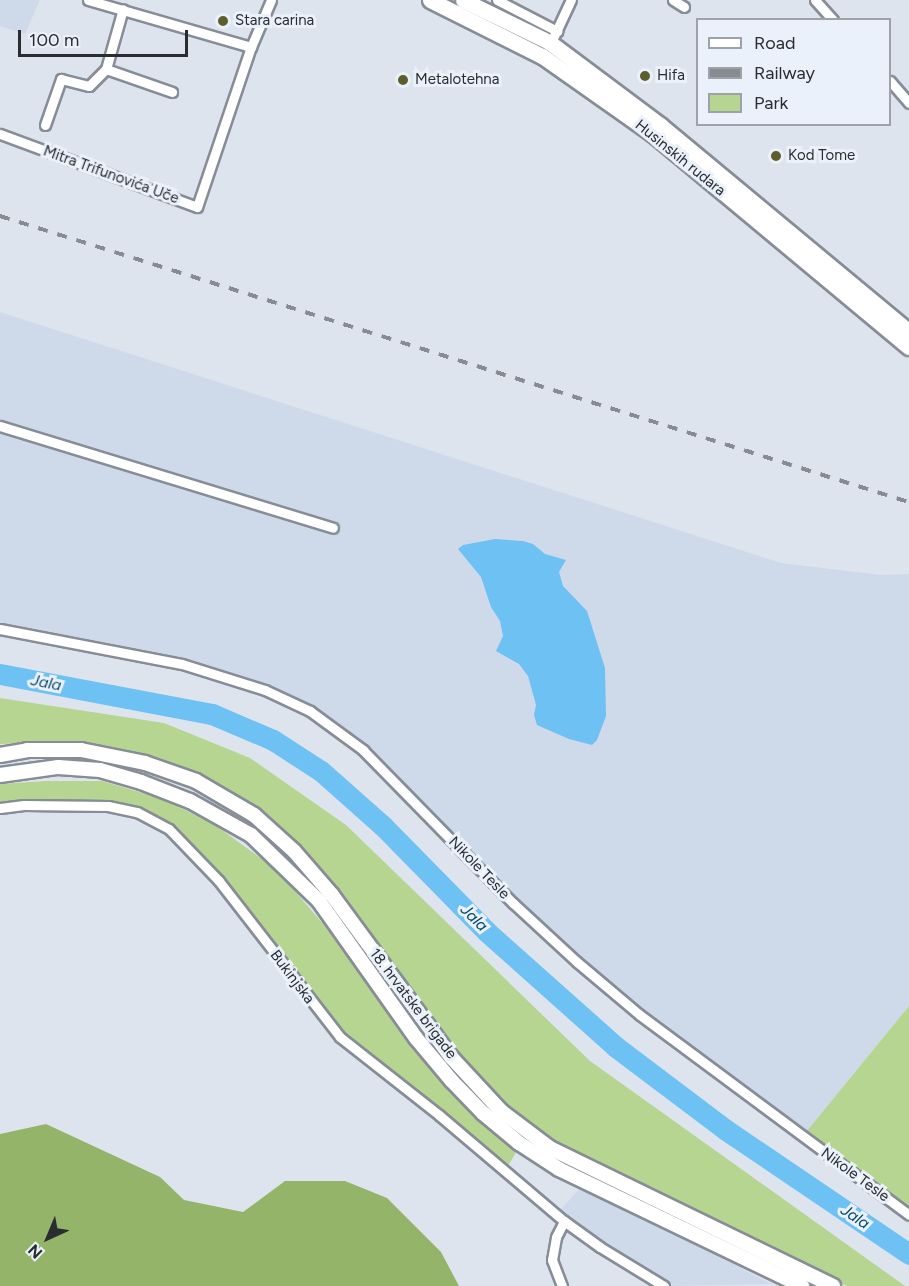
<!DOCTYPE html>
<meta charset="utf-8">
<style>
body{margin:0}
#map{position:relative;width:909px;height:1286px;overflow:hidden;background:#dde4ee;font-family:Figtree,sans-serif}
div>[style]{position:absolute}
.built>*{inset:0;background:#cedaea}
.green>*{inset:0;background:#b6d591}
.forest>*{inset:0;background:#94b569}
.water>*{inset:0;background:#6ec1f3}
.river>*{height:21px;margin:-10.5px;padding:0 10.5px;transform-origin:10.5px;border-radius:10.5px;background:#6ec1f3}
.roads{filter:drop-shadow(2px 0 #878d96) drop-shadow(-2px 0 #878d96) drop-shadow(0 2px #878d96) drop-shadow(0 -2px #878d96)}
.minor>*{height:9px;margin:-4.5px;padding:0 4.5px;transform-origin:4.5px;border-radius:4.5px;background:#fff}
.secondary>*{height:14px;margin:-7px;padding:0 7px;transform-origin:7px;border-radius:7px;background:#fff}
.primary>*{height:15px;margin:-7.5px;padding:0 7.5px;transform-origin:7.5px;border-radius:7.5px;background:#fff}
.rail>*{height:4px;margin-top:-2px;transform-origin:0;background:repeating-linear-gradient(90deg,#878c93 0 10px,transparent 0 20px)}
.dots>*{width:16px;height:16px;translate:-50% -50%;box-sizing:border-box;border:3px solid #eaf1fb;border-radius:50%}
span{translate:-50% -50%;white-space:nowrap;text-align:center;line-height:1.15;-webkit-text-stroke:6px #eaf1fb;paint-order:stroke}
.poi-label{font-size:15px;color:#292c30}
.left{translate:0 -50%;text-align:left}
.street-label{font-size:15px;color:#292c30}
.water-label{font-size:16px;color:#004767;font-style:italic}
.legend{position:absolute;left:696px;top:18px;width:195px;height:108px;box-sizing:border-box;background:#eaf1fb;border:2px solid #9da2aa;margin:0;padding:8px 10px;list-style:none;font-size:18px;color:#292c30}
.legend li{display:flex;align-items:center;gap:12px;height:30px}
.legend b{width:30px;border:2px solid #9da2aa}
.north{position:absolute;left:18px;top:1208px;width:60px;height:60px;-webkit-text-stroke:4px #eaf1fb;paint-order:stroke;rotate:224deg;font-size:16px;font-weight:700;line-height:24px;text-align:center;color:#292c30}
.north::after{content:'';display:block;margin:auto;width:21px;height:27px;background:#292c30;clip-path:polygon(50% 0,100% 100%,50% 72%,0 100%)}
.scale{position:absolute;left:18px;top:30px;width:170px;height:27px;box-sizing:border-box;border:3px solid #292c30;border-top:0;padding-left:8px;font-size:18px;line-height:21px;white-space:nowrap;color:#292c30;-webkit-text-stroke:4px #eaf1fb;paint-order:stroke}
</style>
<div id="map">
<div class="built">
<div style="clip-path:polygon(0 0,40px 0,25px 34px,0 26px)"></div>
<div style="clip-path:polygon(0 312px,781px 563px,881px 575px,909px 574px,909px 1006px,802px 1137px,577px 962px,363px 750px,310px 711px,182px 664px,0 629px)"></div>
<div style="clip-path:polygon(583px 1185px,771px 1284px,668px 1286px,598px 1241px,561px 1209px)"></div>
</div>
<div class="green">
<div style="clip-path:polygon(0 698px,164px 723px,250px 758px,346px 825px,590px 1061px,905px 1286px,847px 1286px,554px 1143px,507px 1111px,476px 1078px,315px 864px,269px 824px,216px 786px,162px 761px,46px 742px,0 744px)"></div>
<div style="clip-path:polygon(46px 781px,102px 781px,163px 799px,215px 825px,277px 870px,324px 925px,378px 999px,426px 1058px,518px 1149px,508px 1166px,356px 1044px,328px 1014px,207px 858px,181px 833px,140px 807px,110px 801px,0 803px,0 784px)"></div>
<div style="clip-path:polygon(909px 1006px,909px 1215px,802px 1137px)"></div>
</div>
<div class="forest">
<div style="clip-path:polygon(46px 1124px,160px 1177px,184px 1200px,243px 1212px,285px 1181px,345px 1181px,387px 1198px,441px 1252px,459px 1286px,0 1286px,0 1134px)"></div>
</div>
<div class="water">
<div style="clip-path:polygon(495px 539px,523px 541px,533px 544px,545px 554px,566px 560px,559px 572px,563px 586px,587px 611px,605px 668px,606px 716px,597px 740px,592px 745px,569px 739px,537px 725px,534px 715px,536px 705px,528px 676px,519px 664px,496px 651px,503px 636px,500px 621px,491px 607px,481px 577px,458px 549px,463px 545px)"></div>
</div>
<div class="river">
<div style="left:0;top:674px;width:216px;rotate:10.7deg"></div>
<div style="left:212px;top:714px;width:66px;rotate:23.1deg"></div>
<div style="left:273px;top:740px;width:57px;rotate:32.9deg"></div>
<div style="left:321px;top:771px;width:83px;rotate:41.6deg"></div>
<div style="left:383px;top:826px;width:148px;rotate:45.5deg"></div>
<div style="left:487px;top:932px;width:173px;rotate:41.7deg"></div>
<div style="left:616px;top:1047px;width:138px;rotate:37deg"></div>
<div style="left:726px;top:1130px;width:221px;rotate:34.1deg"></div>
</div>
<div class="roads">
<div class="minor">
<div style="left:88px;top:0;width:170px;rotate:16.1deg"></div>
<div style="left:497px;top:0;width:68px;rotate:27.3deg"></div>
<div style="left:673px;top:0;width:13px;rotate:32deg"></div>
<div style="left:815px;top:0;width:27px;rotate:48deg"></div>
<div style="left:554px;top:36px;width:40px;rotate:-65deg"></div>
<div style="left:106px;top:69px;width:70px;rotate:19.2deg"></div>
<div style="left:890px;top:81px;width:29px;rotate:49deg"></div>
<div style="left:45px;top:125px;width:49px;rotate:-70.8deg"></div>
<div style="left:61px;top:79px;width:29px;rotate:14deg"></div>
<div style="left:89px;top:86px;width:24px;rotate:-45deg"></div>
<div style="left:106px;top:69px;width:62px;rotate:-74.2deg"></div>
<div style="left:0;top:134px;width:210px;rotate:20.3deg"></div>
<div style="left:197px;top:207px;width:169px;rotate:-71.4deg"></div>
<div style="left:251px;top:47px;width:51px;rotate:-66.9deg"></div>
<div style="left:0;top:426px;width:348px;rotate:17deg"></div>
<div style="left:0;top:629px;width:185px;rotate:10.9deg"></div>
<div style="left:182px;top:664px;width:87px;rotate:17.4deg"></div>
<div style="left:265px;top:690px;width:50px;rotate:25deg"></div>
<div style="left:310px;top:711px;width:66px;rotate:36.3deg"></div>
<div style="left:363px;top:750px;width:214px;rotate:45.6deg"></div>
<div style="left:513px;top:903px;width:87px;rotate:42.7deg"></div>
<div style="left:577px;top:962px;width:82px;rotate:40.1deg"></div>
<div style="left:640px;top:1015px;width:335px;rotate:36.6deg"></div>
<div style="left:0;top:808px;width:24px;rotate:-7deg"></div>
<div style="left:24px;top:805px;width:84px;rotate:0.7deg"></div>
<div style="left:108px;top:806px;width:30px;rotate:12deg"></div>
<div style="left:137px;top:812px;width:36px;rotate:28deg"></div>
<div style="left:169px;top:829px;width:72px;rotate:46.1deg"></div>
<div style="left:219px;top:881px;width:197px;rotate:52.2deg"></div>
<div style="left:340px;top:1037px;width:126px;rotate:38.2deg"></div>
<div style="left:439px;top:1115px;width:164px;rotate:40.3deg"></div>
<div style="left:564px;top:1221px;width:44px;rotate:35.8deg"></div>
<div style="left:600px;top:1247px;width:75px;rotate:31.4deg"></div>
<div style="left:562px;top:1286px;width:28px;rotate:-111deg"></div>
<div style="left:552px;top:1260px;width:23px;rotate:-80deg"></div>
<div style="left:556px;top:1237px;width:18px;rotate:-63deg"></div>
</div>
<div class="secondary">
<div style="left:0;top:755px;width:27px;rotate:-10deg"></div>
<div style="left:27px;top:750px;width:54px"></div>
<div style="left:81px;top:750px;width:65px;rotate:11.5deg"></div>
<div style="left:145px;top:763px;width:54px;rotate:19.4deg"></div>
<div style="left:196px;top:781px;width:67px;rotate:30.4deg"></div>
<div style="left:254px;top:815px;width:54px;rotate:42deg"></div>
<div style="left:294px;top:851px;width:58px;rotate:49.2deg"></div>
<div style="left:332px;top:895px;width:201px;rotate:53.7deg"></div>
<div style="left:451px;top:1057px;width:74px;rotate:47.2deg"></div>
<div style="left:501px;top:1111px;width:61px;rotate:37.1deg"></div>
<div style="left:550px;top:1148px;width:315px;rotate:26deg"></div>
<div style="left:0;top:775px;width:59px;rotate:-7.9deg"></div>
<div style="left:58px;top:767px;width:42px;rotate:4.1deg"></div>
<div style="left:100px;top:770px;width:43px;rotate:16.3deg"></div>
<div style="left:141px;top:782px;width:53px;rotate:21.2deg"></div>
<div style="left:190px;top:801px;width:70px;rotate:29.1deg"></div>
<div style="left:251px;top:835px;width:95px;rotate:44.1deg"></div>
<div style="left:319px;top:901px;width:168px;rotate:54.7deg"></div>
<div style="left:416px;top:1038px;width:56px;rotate:50.1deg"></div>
<div style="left:452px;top:1081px;width:45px;rotate:45.9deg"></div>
<div style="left:483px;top:1113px;width:47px;rotate:39.8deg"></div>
<div style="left:519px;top:1143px;width:48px;rotate:33deg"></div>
<div style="left:559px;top:1169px;width:270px;rotate:25.7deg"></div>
</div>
<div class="primary">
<div style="left:430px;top:0;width:125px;rotate:26.6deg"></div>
<div style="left:542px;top:56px;width:136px;rotate:35.1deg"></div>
<div style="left:653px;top:134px;width:333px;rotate:39.8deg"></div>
<div style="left:463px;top:0;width:96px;rotate:26deg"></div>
<div style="left:549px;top:42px;width:139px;rotate:36.8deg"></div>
<div style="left:660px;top:125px;width:324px;rotate:39.7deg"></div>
</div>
</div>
<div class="rail">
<div style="left:0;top:216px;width:953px;rotate:17.47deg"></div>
</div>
<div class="dots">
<div style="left:223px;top:21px;background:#5c5f2c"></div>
<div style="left:645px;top:76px;background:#5c5f2c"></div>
<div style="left:403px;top:80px;background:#5c5f2c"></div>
<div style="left:776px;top:156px;background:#5c5f2c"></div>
</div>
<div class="poi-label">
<span class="left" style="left:235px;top:21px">Stara carina</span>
<span class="left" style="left:657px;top:76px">Hifa</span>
<span class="left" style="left:415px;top:80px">Metalotehna</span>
<span class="left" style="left:788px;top:156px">Kod Tome</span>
</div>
<div class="street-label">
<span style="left:680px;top:158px;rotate:39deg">Husinskih rudara</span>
<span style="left:111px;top:175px;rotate:20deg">Mitra Trifunovića Uče</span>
<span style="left:479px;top:868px;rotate:46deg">Nikole Tesle</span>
<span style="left:292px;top:977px;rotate:53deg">Bukinjska</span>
<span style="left:413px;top:1004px;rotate:53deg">18. hrvatske brigade</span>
<span style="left:855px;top:1175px;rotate:36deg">Nikole Tesle</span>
</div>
<div class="water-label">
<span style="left:46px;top:683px;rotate:11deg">Jala</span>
<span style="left:474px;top:918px;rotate:45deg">Jala</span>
<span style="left:855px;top:1217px;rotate:34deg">Jala</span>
</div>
<ul class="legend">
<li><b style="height:8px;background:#fff"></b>Road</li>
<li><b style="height:8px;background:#878c93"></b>Railway</li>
<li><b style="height:16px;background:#b6d591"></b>Park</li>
</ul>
<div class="north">N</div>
<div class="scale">100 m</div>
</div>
